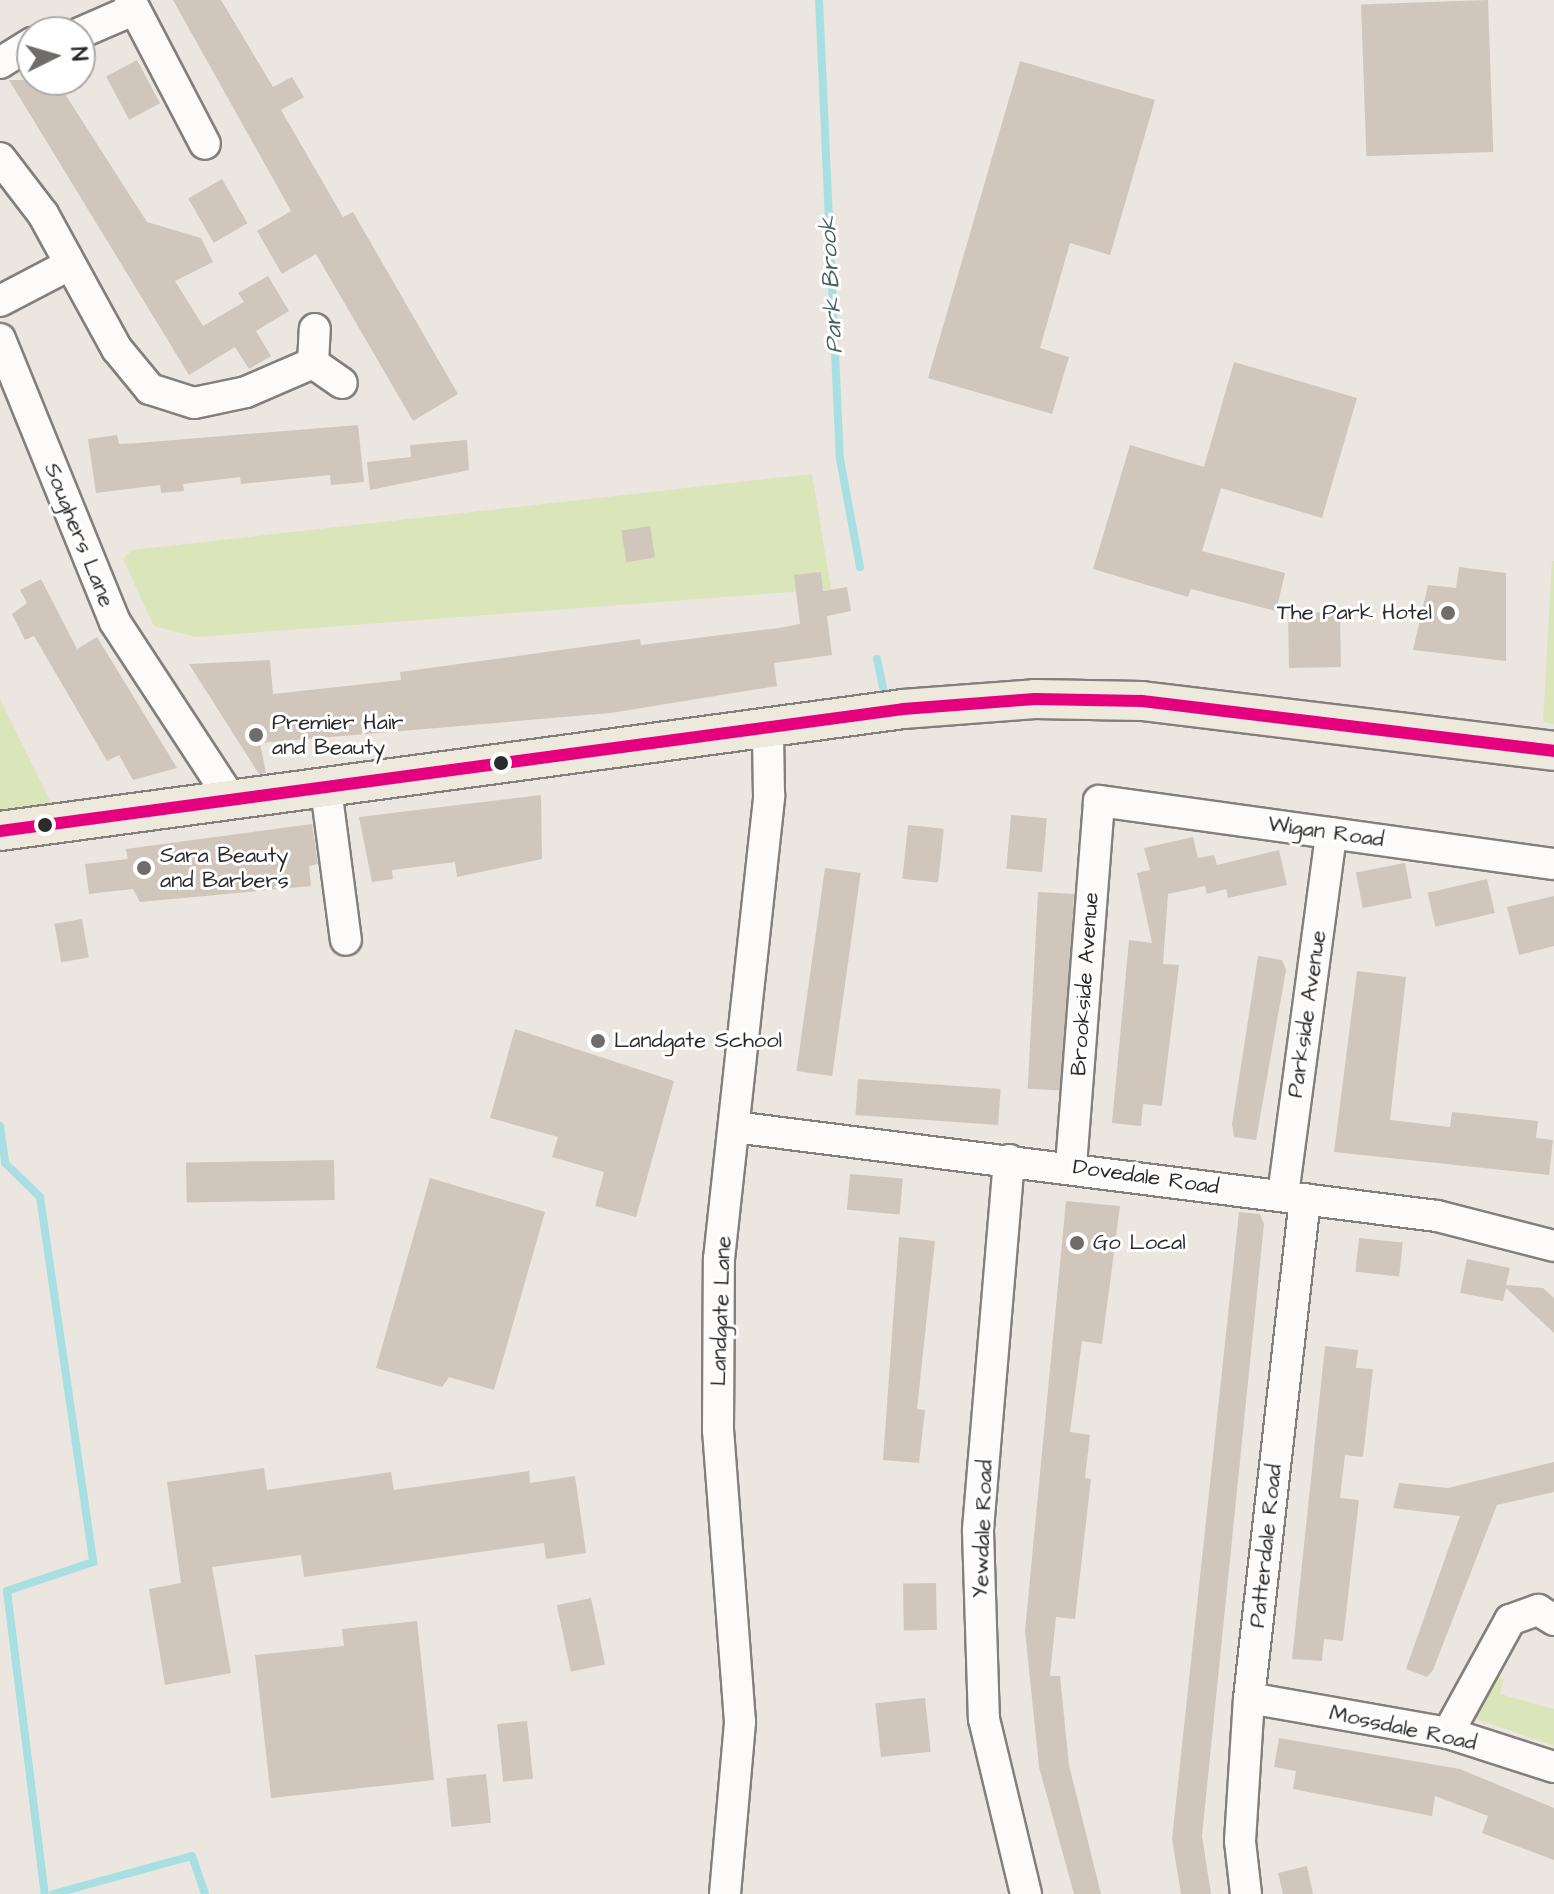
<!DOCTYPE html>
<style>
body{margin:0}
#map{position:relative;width:1554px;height:1894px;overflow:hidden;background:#ece6e0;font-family:"Architects Daughter",sans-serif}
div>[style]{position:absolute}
.green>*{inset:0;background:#dae5ba}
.stream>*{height:8px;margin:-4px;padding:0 4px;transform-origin:4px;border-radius:4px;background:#a8dfe2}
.building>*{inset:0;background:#d0c6bc;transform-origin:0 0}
.roads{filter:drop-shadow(2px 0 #827f7c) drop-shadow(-2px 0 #827f7c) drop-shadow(0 2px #827f7c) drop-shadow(0 -2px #827f7c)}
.minor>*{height:30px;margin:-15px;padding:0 15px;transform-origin:15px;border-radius:15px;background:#fcfbfa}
.major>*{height:38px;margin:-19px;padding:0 19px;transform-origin:19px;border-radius:19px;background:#ede9dd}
.bus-1>*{height:12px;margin:-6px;padding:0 6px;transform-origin:6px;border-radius:6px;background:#e5007d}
.dots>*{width:22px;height:22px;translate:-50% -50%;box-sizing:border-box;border:4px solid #fff;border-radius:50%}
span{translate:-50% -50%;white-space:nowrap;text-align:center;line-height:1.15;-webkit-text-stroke:6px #fff;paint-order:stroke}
.street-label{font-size:22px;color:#2b2b2b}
.poi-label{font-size:22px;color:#2b2b2b}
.right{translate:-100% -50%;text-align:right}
.left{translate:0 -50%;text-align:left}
.water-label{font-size:24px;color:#486062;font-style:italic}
.north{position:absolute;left:16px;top:16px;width:80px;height:80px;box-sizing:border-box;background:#fff;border:2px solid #aaa;border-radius:50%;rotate:85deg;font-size:22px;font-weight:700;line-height:32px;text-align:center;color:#2b2b2b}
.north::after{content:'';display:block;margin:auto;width:28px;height:36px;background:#6f6c6a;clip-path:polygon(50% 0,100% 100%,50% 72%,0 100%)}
</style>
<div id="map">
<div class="green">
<div style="clip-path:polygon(812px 474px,831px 589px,196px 637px,154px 626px,123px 559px,132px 550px)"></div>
<div style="clip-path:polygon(1552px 561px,1554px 561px,1554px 724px,1543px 722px)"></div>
<div style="clip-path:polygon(0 699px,59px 819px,0 826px)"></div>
<div style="clip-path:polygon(1504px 1678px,1500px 1694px,1554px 1709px,1554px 1746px,1477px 1719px,1472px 1708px,1487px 1679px)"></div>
</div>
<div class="stream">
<div style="left:819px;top:0;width:459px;rotate:87.4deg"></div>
<div style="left:840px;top:459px;width:110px;rotate:79.5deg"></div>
<div style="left:877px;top:659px;width:35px;rotate:78deg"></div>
<div style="left:0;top:1126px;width:37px;rotate:82deg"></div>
<div style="left:5px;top:1163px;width:49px;rotate:44.2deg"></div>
<div style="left:40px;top:1197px;width:369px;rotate:81.7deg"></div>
<div style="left:93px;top:1562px;width:91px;rotate:161.4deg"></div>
<div style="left:7px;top:1591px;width:305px;rotate:82.9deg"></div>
<div style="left:53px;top:1894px;width:144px;rotate:-15.3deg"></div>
<div style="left:192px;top:1856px;width:40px;rotate:71.1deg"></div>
</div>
<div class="building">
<div style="clip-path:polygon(173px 0,221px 0,273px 87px,292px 77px,304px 97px,281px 110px,343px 217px,353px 212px,458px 394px,413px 421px,316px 254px,282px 274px,257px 231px,291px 211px)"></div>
<div style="left:1488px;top:0;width:152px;height:127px;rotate:88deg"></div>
<div style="left:137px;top:60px;width:49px;height:35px;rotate:62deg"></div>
<div style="clip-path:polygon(1020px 61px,1155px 100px,1110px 255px,1070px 243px,1040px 348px,1069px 357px,1052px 414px,928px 378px)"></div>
<div style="clip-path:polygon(9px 80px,56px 80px,147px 222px,201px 238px,213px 262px,175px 281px,203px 326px,244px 302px,238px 293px,268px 276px,289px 311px,256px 331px,271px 356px,249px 369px,235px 347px,189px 375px)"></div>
<div style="left:222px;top:179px;width:51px;height:39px;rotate:60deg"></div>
<div style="clip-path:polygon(1234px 362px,1357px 398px,1322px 518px,1221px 488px,1202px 551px,1285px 573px,1276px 611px,1191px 589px,1188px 597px,1093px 569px,1130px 445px,1204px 467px)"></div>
<div style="clip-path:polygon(358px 425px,364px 482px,331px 485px,330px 475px,241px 484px,240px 477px,183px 484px,184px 491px,161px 493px,160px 485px,96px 493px,88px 439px,117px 435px,119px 444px,138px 443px)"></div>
<div style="clip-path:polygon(467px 440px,469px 470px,370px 490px,367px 462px,411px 457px,410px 445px)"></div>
<div style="left:650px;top:526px;width:32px;height:29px;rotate:81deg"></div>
<div style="clip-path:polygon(1459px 567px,1506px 573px,1506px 661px,1413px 650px,1428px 585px,1456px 588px)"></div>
<div style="clip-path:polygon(821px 572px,823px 591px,847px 587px,851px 611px,827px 616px,832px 655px,774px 663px,777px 686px,611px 713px,260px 743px,266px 773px,259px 774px,189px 664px,270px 660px,273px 694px,401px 680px,400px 672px,640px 639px,641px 645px,779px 628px,800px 624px,794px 575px)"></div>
<div style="clip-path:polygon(41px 579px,77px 649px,97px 637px,177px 768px,133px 780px,119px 755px,107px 761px,34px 636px,25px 640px,12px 614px,27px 603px,20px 590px)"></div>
<div style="left:1340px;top:612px;width:55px;height:52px;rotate:89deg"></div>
<div style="clip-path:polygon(541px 795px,542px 859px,457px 877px,455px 862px,392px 870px,393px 879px,372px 882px,359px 817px)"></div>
<div style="left:1011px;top:815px;width:36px;height:54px;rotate:5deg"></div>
<div style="clip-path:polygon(312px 824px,318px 864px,309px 866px,311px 886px,140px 902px,133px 889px,89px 894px,85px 864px,128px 859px,126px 849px)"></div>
<div style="left:908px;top:825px;width:36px;height:54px;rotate:6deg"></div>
<div style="clip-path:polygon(1193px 837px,1198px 858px,1214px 855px,1217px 865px,1279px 850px,1287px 885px,1228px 898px,1226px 889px,1207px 894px,1205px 886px,1168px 894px,1163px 964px,1179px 965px,1162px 1106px,1143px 1104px,1141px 1126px,1112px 1123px,1129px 940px,1152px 943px,1137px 873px,1150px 870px,1144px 848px)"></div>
<div style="left:1405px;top:863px;width:36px;height:50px;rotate:79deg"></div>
<div style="left:825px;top:868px;width:36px;height:205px;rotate:8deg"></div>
<div style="left:1487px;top:879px;width:35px;height:61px;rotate:77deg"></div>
<div style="left:1038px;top:892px;width:36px;height:197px;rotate:3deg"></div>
<div style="clip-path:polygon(1554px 896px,1554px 946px,1519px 955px,1507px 907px)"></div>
<div style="left:82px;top:919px;width:39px;height:28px;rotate:80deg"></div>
<div style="clip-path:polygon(1258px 956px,1282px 960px,1286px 970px,1256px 1140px,1234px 1137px,1232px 1124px)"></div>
<div style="clip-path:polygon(1357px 971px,1406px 977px,1390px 1120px,1450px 1127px,1452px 1112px,1538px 1121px,1536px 1138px,1553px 1140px,1549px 1175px,1334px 1152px)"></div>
<div style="clip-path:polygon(515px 1029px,674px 1081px,636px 1217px,595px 1206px,604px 1172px,552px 1157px,558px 1137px,490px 1118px)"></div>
<div style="left:858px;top:1079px;width:143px;height:36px;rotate:4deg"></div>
<div style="left:334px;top:1160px;width:40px;height:148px;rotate:89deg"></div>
<div style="left:850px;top:1174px;width:53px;height:36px;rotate:5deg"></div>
<div style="clip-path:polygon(430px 1178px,545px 1212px,494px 1390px,449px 1377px,442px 1387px,376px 1368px)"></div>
<div style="clip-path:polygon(1066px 1201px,1120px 1206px,1102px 1344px,1082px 1341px,1070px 1432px,1090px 1435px,1085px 1478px,1091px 1479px,1075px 1619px,1056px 1617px,1050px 1676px,1060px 1676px,1069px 1765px,1101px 1894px,1074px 1894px,1039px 1767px,1025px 1631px)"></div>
<div style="clip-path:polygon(1239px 1212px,1260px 1214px,1264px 1224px,1202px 1836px,1211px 1894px,1181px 1894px,1172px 1839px)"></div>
<div style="clip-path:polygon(899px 1237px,935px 1241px,917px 1409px,925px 1410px,919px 1463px,883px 1460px)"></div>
<div style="left:1359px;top:1238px;width:44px;height:34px;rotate:6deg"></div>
<div style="clip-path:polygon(1467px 1259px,1510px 1268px,1506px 1285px,1543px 1288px,1554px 1298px,1554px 1333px,1506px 1288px,1503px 1301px,1460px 1293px)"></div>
<div style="clip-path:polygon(1325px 1346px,1358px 1350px,1356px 1368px,1373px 1369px,1363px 1457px,1345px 1455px,1340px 1498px,1359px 1500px,1343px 1641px,1324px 1639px,1322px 1661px,1292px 1659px)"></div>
<div style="clip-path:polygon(1554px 1462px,1554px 1492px,1497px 1505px,1433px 1670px,1427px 1677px,1406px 1669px,1460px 1516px,1393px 1508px,1399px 1483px,1448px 1488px)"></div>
<div style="clip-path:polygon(264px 1468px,267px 1490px,391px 1472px,394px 1490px,529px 1471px,530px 1483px,575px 1476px,586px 1553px,546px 1559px,544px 1543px,304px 1577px,301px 1555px,212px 1567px,231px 1673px,165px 1685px,149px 1589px,181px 1583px,167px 1482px)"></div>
<div style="left:936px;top:1583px;width:47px;height:33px;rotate:89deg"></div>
<div style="left:591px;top:1598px;width:68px;height:35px;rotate:78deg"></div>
<div style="clip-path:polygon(417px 1621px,434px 1780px,271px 1798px,255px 1655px,344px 1646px,342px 1629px)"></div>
<div style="left:925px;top:1698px;width:54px;height:50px;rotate:84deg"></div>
<div style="left:527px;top:1721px;width:58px;height:30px;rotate:84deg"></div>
<div style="clip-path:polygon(1279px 1738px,1460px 1769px,1554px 1808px,1554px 1860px,1482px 1833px,1488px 1816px,1435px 1796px,1432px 1816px,1293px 1789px,1296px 1771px,1274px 1767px)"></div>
<div style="left:486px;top:1774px;width:49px;height:40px;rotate:84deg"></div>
<div style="clip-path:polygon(1307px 1866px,1313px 1894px,1283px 1894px,1278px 1873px)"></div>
</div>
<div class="roads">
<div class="minor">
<div style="left:130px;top:0;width:162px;rotate:62.5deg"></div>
<div style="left:80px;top:33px;width:58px;rotate:-23.5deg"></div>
<div style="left:0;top:63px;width:38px;rotate:-32deg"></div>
<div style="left:0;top:158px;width:71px;rotate:52.5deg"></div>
<div style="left:43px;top:214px;width:154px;rotate:61.3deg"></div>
<div style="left:117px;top:349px;width:52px;rotate:50.5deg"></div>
<div style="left:150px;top:389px;width:46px;rotate:17.7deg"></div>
<div style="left:194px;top:403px;width:53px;rotate:-11.9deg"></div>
<div style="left:246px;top:392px;width:73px;rotate:-23.4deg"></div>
<div style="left:313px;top:363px;width:34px;rotate:-87deg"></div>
<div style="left:0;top:301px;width:78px;rotate:-27.6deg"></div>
<div style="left:0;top:339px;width:305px;rotate:67.9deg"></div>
<div style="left:115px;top:622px;width:212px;rotate:56.8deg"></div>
<div style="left:313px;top:363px;width:35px;rotate:35deg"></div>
<div style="left:326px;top:789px;width:152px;rotate:82.5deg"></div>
<div style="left:734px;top:1127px;width:709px;rotate:7.22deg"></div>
<div style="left:1437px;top:1216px;width:121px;rotate:14.4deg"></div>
<div style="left:1009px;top:1160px;width:372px;rotate:94.8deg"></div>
<div style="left:978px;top:1531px;width:188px;rotate:88.2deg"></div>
<div style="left:984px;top:1719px;width:180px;rotate:76.5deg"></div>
<div style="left:1071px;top:1166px;width:366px;rotate:-85.6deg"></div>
<div style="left:1099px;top:801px;width:459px;rotate:7.9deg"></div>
<div style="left:1283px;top:1195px;width:365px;rotate:-82.4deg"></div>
<div style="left:1249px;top:1698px;width:202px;rotate:10deg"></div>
<div style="left:1448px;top:1733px;width:111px;rotate:17.8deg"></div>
<div style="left:1448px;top:1733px;width:129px;rotate:-61.2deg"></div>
<div style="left:1510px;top:1620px;width:30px;rotate:-20deg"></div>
<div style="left:1538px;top:1610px;width:19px;rotate:32deg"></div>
<div style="left:725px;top:1894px;width:173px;rotate:-85deg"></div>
<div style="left:740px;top:1722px;width:292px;rotate:-94.3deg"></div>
<div style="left:718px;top:1431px;width:172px;rotate:-89.7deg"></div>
<div style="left:719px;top:1259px;width:466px;rotate:-83.8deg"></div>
<div style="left:769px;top:796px;width:67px;rotate:-90.9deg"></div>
<div style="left:1246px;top:1894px;width:53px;rotate:-96.5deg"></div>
<div style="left:1240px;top:1841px;width:143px;rotate:-86.4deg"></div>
<div style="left:1249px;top:1698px;width:502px;rotate:-83.6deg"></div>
</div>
<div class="major">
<div style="left:0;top:831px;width:911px;rotate:-7.69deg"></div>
<div style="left:903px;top:709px;width:132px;rotate:-4.3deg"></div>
<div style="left:1035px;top:699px;width:107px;rotate:1.1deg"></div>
<div style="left:1142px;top:701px;width:415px;rotate:6.9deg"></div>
</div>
</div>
<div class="bus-1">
<div style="left:0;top:831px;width:911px;rotate:-7.69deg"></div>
<div style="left:903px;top:709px;width:132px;rotate:-4.3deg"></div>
<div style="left:1035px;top:699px;width:107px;rotate:1.1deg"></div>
<div style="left:1142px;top:701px;width:415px;rotate:6.9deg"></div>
</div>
<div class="dots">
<div style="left:1448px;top:613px;background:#6f6c6a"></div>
<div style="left:256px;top:735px;background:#6f6c6a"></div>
<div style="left:501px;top:763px;background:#2b2b2b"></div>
<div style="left:45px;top:825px;background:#2b2b2b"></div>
<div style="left:144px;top:868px;background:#6f6c6a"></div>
<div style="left:598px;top:1041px;background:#6f6c6a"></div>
<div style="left:1077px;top:1243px;background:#6f6c6a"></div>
</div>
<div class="street-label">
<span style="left:79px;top:535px;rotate:68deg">Soughers Lane</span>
<span style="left:1326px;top:832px;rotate:8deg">Wigan Road</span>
<span style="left:1085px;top:984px;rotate:-86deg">Brookside Avenue</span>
<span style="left:1307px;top:1014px;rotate:-82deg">Parkside Avenue</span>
<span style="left:1146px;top:1177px;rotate:8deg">Dovedale Road</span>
<span style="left:721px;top:1311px;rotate:-88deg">Landgate Lane</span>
<span style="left:983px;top:1529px;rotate:-88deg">Yewdale Road</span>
<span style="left:1266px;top:1546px;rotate:-84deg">Patterdale Road</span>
<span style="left:1403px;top:1728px;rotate:12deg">Mossdale Road</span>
</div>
<div class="poi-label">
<span class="right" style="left:1432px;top:613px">The Park Hotel</span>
<span class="left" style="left:272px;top:735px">Premier Hair<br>and Beauty</span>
<span class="left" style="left:160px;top:868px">Sara Beauty<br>and Barbers</span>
<span class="left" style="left:614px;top:1041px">Landgate School</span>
<span class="left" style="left:1093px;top:1243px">Go Local</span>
</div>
<div class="water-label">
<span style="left:832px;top:285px;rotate:-93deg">Park Brook</span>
</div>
<div class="north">N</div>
</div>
